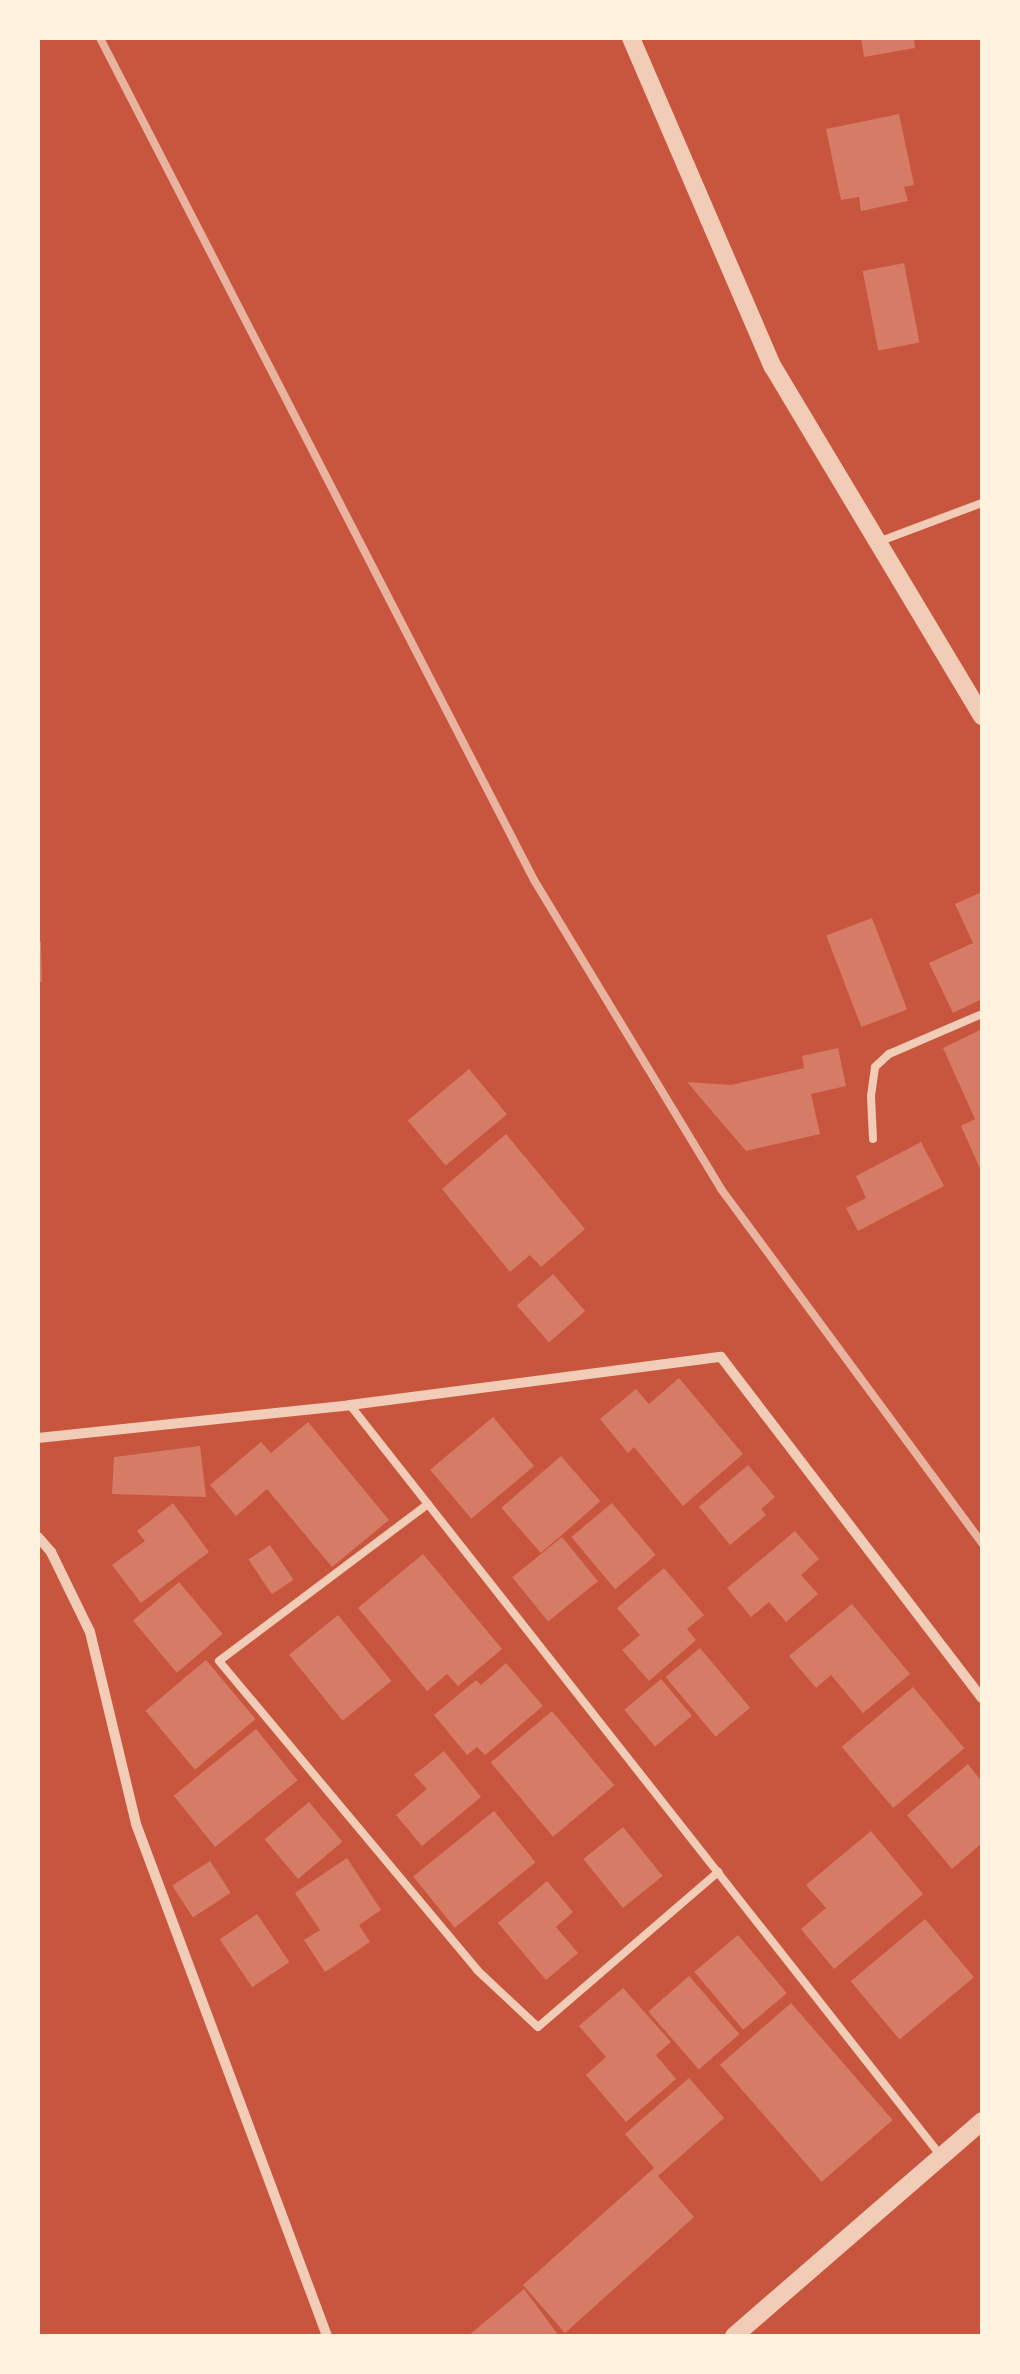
<!DOCTYPE html>
<style>
body{margin:0}
#map{position:relative;width:1020px;height:2374px;overflow:hidden;background:#c8553d;font-family:Inter,sans-serif}
div>[style]{position:absolute}
.building>*{inset:0;background:#d67c66;transform-origin:0 0}
.service>*{height:8px;margin:-4px;padding:0 4px;transform-origin:4px;border-radius:4px;background:#f1ccb7}
.minor>*{height:10px;margin:-5px;padding:0 5px;transform-origin:5px;border-radius:5px;background:#f1ccb7}
.tertiary>*{height:18px;margin:-9px;padding:0 9px;transform-origin:9px;border-radius:9px;background:#f1ccb7}
.rail>*{height:8px;margin:-4px;padding:0 4px;transform-origin:4px;border-radius:4px;background:#e9b49f}
span{translate:-50% -50%;white-space:nowrap;text-align:center;line-height:1.15;-webkit-text-stroke:8px #fff3e0;paint-order:stroke}
.frame{position:absolute;inset:0;border:40px solid #fff3e0;pointer-events:none}
</style>
<div id="map">
<div class="building">
<div style="clip-path:polygon(861px 38px,914px 38px,915px 48px,864px 57px)"></div>
<div style="clip-path:polygon(899px 114px,914px 185px,904px 187px,908px 201px,861px 211px,859px 197px,841px 200px,826px 129px)"></div>
<div style="left:904px;top:263px;width:81px;height:42px;rotate:79deg"></div>
<div style="clip-path:polygon(982px 892px,982px 999px,953px 1013px,929px 963px,973px 943px,955px 904px)"></div>
<div style="left:872px;top:918px;width:98px;height:49px;rotate:69deg"></div>
<div style="clip-path:polygon(38px 941px,41px 941px,42px 982px,38px 982px)"></div>
<div style="clip-path:polygon(982px 1029px,982px 1173px,961px 1126px,975px 1119px,943px 1048px)"></div>
<div style="clip-path:polygon(838px 1048px,846px 1086px,811px 1094px,820px 1134px,746px 1151px,687px 1082px,731px 1085px,804px 1068px,802px 1056px)"></div>
<div style="left:469px;top:1069px;width:59px;height:80px;rotate:50deg"></div>
<div style="clip-path:polygon(506px 1134px,585px 1229px,541px 1267px,530px 1255px,510px 1272px,442px 1189px)"></div>
<div style="clip-path:polygon(921px 1142px,944px 1186px,858px 1231px,846px 1208px,866px 1198px,856px 1176px)"></div>
<div style="left:553px;top:1274px;width:49px;height:48px;rotate:49deg"></div>
<div style="clip-path:polygon(679px 1378px,743px 1454px,683px 1506px,634px 1447px,628px 1453px,600px 1419px,636px 1389px,649px 1404px)"></div>
<div style="left:493px;top:1417px;width:64px;height:82px;rotate:50deg"></div>
<div style="clip-path:polygon(308px 1422px,389px 1520px,332px 1567px,267px 1489px,236px 1516px,210px 1485px,261px 1442px,271px 1453px)"></div>
<div style="clip-path:polygon(200px 1446px,206px 1497px,112px 1494px,114px 1457px)"></div>
<div style="left:561px;top:1456px;width:60px;height:79px;rotate:49deg"></div>
<div style="clip-path:polygon(748px 1465px,775px 1497px,761px 1509px,766px 1515px,730px 1545px,699px 1507px)"></div>
<div style="clip-path:polygon(173px 1503px,209px 1552px,141px 1603px,112px 1565px,145px 1541px,137px 1531px)"></div>
<div style="left:612px;top:1503px;width:68px;height:53px;rotate:50deg"></div>
<div style="clip-path:polygon(795px 1531px,819px 1559px,801px 1575px,818px 1594px,786px 1622px,769px 1602px,751px 1617px,727px 1588px)"></div>
<div style="left:562px;top:1537px;width:57px;height:64px;rotate:51deg"></div>
<div style="left:270px;top:1545px;width:42px;height:26px;rotate:56deg"></div>
<div style="clip-path:polygon(423px 1554px,502px 1649px,458px 1686px,447px 1674px,427px 1691px,358px 1608px)"></div>
<div style="clip-path:polygon(664px 1568px,704px 1615px,687px 1629px,696px 1640px,649px 1681px,622px 1650px,640px 1635px,617px 1608px)"></div>
<div style="left:179px;top:1582px;width:68px;height:60px;rotate:50deg"></div>
<div style="clip-path:polygon(852px 1604px,910px 1674px,863px 1713px,831px 1675px,816px 1688px,789px 1656px)"></div>
<div style="left:338px;top:1615px;width:85px;height:63px;rotate:51deg"></div>
<div style="left:700px;top:1648px;width:78px;height:45px;rotate:50deg"></div>
<div style="left:206px;top:1660px;width:77px;height:79px;rotate:50deg"></div>
<div style="clip-path:polygon(506px 1663px,543px 1706px,485px 1755px,477px 1747px,467px 1755px,434px 1715px,476px 1680px,481px 1685px)"></div>
<div style="left:661px;top:1679px;width:48px;height:48px;rotate:50deg"></div>
<div style="left:913px;top:1687px;width:80px;height:93px;rotate:50deg"></div>
<div style="left:552px;top:1711px;width:97px;height:80px;rotate:50deg"></div>
<div style="left:256px;top:1729px;width:66px;height:106px;rotate:51deg"></div>
<div style="clip-path:polygon(444px 1751px,481px 1797px,422px 1846px,396px 1815px,427px 1789px,414px 1775px)"></div>
<div style="clip-path:polygon(968px 1764px,982px 1782px,982px 1843px,952px 1869px,907px 1815px)"></div>
<div style="left:309px;top:1802px;width:52px;height:58px;rotate:50deg"></div>
<div style="left:494px;top:1811px;width:66px;height:104px;rotate:51deg"></div>
<div style="left:623px;top:1827px;width:63px;height:51px;rotate:51deg"></div>
<div style="clip-path:polygon(871px 1831px,923px 1894px,834px 1969px,801px 1929px,826px 1908px,806px 1885px)"></div>
<div style="clip-path:polygon(347px 1858px,381px 1910px,359px 1925px,370px 1942px,325px 1972px,304px 1940px,320px 1930px,295px 1893px)"></div>
<div style="left:210px;top:1861px;width:38px;height:45px;rotate:57deg"></div>
<div style="clip-path:polygon(547px 1881px,573px 1912px,556px 1927px,578px 1953px,546px 1980px,498px 1923px)"></div>
<div style="left:257px;top:1914px;width:58px;height:45px;rotate:56deg"></div>
<div style="left:925px;top:1919px;width:76px;height:97px;rotate:50deg"></div>
<div style="left:738px;top:1935px;width:76px;height:57px;rotate:50deg"></div>
<div style="left:689px;top:1976px;width:77px;height:54px;rotate:49deg"></div>
<div style="clip-path:polygon(623px 1988px,671px 2042px,656px 2055px,676px 2079px,626px 2122px,586px 2075px,606px 2057px,579px 2026px)"></div>
<div style="left:791px;top:2003px;width:155px;height:94px;rotate:49deg"></div>
<div style="clip-path:polygon(689px 2078px,724px 2118px,658px 2176px,694px 2217px,565px 2333px,523px 2285px,654px 2168px,625px 2134px)"></div>
<div style="clip-path:polygon(524px 2289px,559px 2336px,468px 2336px)"></div>
</div>
<div class="service">
<div style="left:878px;top:542px;width:111px;rotate:-20.6deg"></div>
<div style="left:873px;top:1139px;width:43px;rotate:-92.7deg"></div>
<div style="left:871px;top:1096px;width:29px;rotate:-82deg"></div>
<div style="left:875px;top:1067px;width:19px;rotate:-43deg"></div>
<div style="left:889px;top:1054px;width:101px;rotate:-23.3deg"></div>
<div style="left:350px;top:1405px;width:956px;rotate:51.8deg"></div>
<div style="left:428px;top:1504px;width:261px;rotate:143.1deg"></div>
<div style="left:219px;top:1661px;width:403px;rotate:50.1deg"></div>
<div style="left:477px;top:1970px;width:83px;rotate:43.1deg"></div>
<div style="left:538px;top:2027px;width:238px;rotate:-40.7deg"></div>
</div>
<div class="minor">
<div style="left:38px;top:1438px;width:314px;rotate:-6deg"></div>
<div style="left:350px;top:1405px;width:374px;rotate:-7.4deg"></div>
<div style="left:721px;top:1357px;width:429px;rotate:52.6deg"></div>
<div style="left:38px;top:1537px;width:20px;rotate:49deg"></div>
<div style="left:51px;top:1552px;width:89px;rotate:64deg"></div>
<div style="left:90px;top:1632px;width:197px;rotate:76.5deg"></div>
<div style="left:136px;top:1824px;width:546px;rotate:69.54deg"></div>
</div>
<div class="tertiary">
<div style="left:631px;top:38px;width:358px;rotate:66.7deg"></div>
<div style="left:773px;top:367px;width:407px;rotate:59.1deg"></div>
<div style="left:734px;top:2336px;width:328px;rotate:-40.9deg"></div>
</div>
<div class="rail">
<div style="left:100px;top:38px;width:947px;rotate:62.73deg"></div>
<div style="left:534px;top:880px;width:361px;rotate:58.8deg"></div>
<div style="left:721px;top:1189px;width:440px;rotate:53.6deg"></div>
</div>
<div class="frame"></div>
</div>
